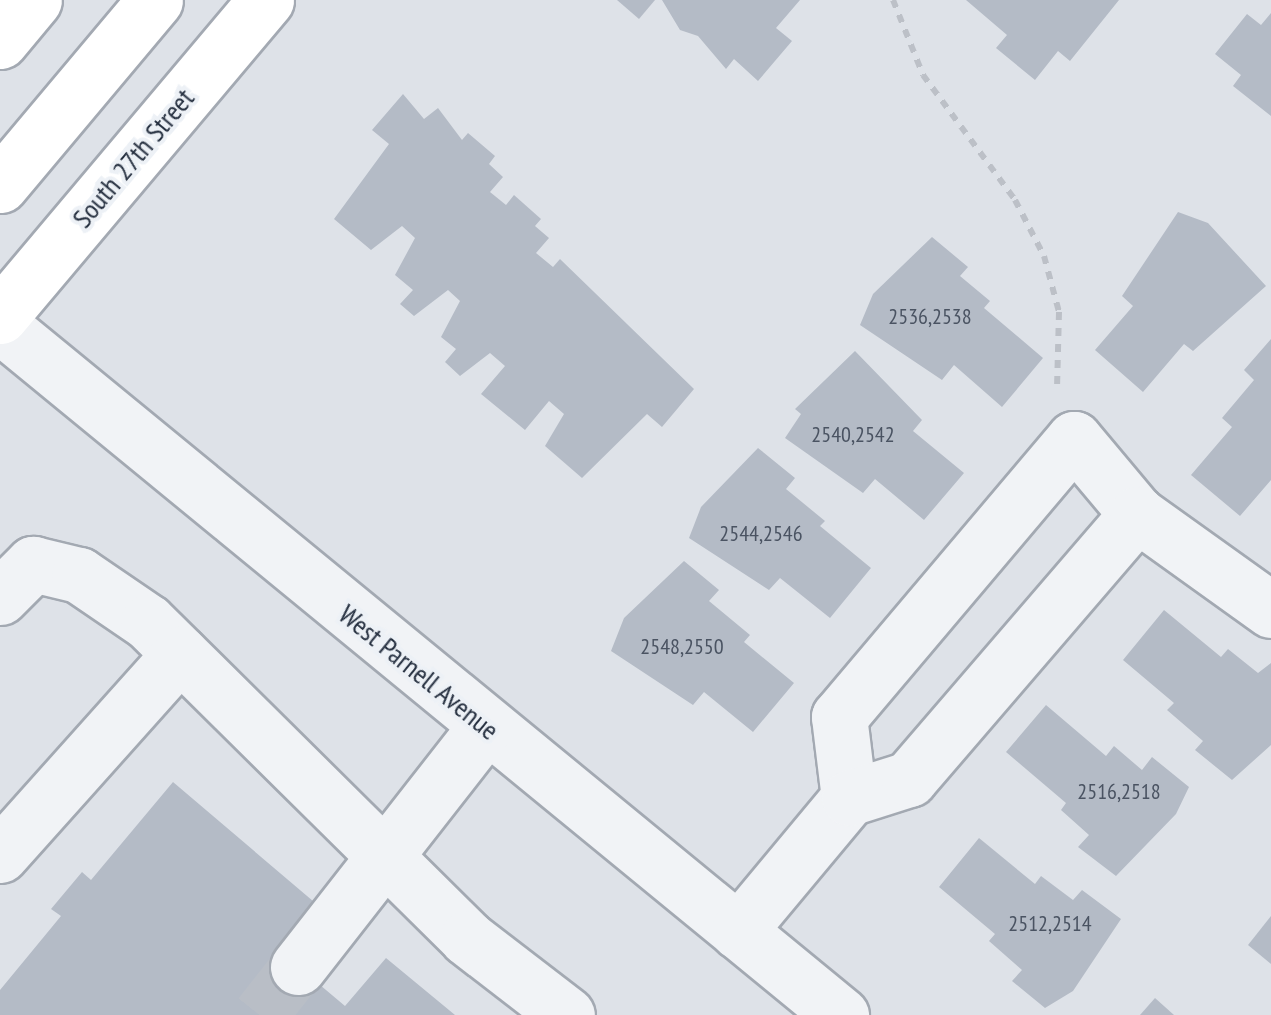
<!DOCTYPE html>
<style>
body{margin:0}
#map{position:relative;width:1271px;height:1015px;overflow:hidden;background:#dee2e8;font-family:"PT Sans Narrow",sans-serif}
div>[style]{position:absolute}
.building>*{inset:0;background:#b4bbc6}
.minor-tunnel>*{height:55px;margin-top:-27.5px;transform-origin:0;background:repeating-linear-gradient(90deg,#b9bec6 0 55px,transparent 0 83px)}
.path>*{height:6px;margin-top:-3px;transform-origin:0;background:repeating-linear-gradient(90deg,#bcc0c7 0 8px,transparent 0 16px)}
.roads{filter:drop-shadow(2px 0 #a3a9b2) drop-shadow(-2px 0 #a3a9b2) drop-shadow(0 2px #a3a9b2) drop-shadow(0 -2px #a3a9b2)}
.minor>*{height:55px;margin:-27.5px;padding:0 27.5px;transform-origin:27.5px;border-radius:27.5px;background:#f1f3f6}
.major>*{height:55px;margin:-27.5px;padding:0 27.5px;transform-origin:27.5px;border-radius:27.5px;background:#fff}
span{translate:-50% -50%;white-space:nowrap;text-align:center;line-height:1.15;-webkit-text-stroke:8px #edf1f6;paint-order:stroke}
.number-label{font-size:22px;color:#4a5362}
.number-label span{-webkit-text-stroke-width:0}
.street-label{font-size:28px;color:#263040}
</style>
<div id="map">
<div class="building">
<div style="clip-path:polygon(617px 0,655px 0,639px 19px)"></div>
<div style="clip-path:polygon(662px 0,800px 0,776px 28px,792px 41px,758px 81px,734px 59px,726px 69px,698px 36px,680px 30px)"></div>
<div style="clip-path:polygon(966px 0,1119px 0,1070px 61px,1058px 51px,1035px 80px,996px 48px,1007px 35px)"></div>
<div style="clip-path:polygon(1271px 13px,1271px 116px,1233px 86px,1241px 75px,1215px 54px,1247px 14px,1261px 25px)"></div>
<div style="clip-path:polygon(403px 94px,424px 119px,438px 108px,462px 140px,468px 133px,495px 156px,489px 164px,503px 177px,490px 192px,506px 205px,514px 195px,541px 219px,535px 226px,549px 238px,536px 253px,553px 267px,560px 259px,694px 389px,662px 427px,647px 414px,582px 478px,545px 446px,564px 414px,549px 401px,525px 430px,481px 394px,505px 366px,490px 353px,460px 376px,445px 362px,456px 349px,441px 337px,460px 301px,448px 290px,414px 316px,400px 304px,413px 290px,395px 275px,415px 238px,402px 226px,371px 250px,334px 219px,389px 144px,372px 130px)"></div>
<div style="clip-path:polygon(1178px 212px,1208px 223px,1266px 286px,1193px 351px,1184px 344px,1143px 392px,1095px 350px,1133px 306px,1122px 296px)"></div>
<div style="clip-path:polygon(932px 237px,968px 267px,960px 276px,990px 301px,984px 308px,1043px 358px,1002px 407px,954px 365px,942px 380px,860px 325px,873px 294px)"></div>
<div style="clip-path:polygon(1271px 339px,1271px 480px,1240px 516px,1191px 475px,1232px 427px,1222px 418px,1254px 380px,1244px 370px)"></div>
<div style="clip-path:polygon(855px 351px,922px 420px,913px 431px,964px 473px,924px 520px,875px 479px,863px 493px,785px 438px,801px 414px,795px 409px)"></div>
<div style="clip-path:polygon(758px 448px,795px 478px,786px 489px,825px 521px,820px 526px,871px 568px,830px 618px,780px 578px,769px 590px,689px 538px,701px 507px)"></div>
<div style="clip-path:polygon(684px 561px,719px 590px,709px 601px,750px 635px,744px 642px,794px 683px,753px 732px,704px 692px,693px 705px,611px 651px,624px 618px)"></div>
<div style="clip-path:polygon(1164px 610px,1221px 657px,1228px 649px,1258px 673px,1271px 663px,1271px 745px,1232px 780px,1195px 750px,1203px 741px,1167px 710px,1174px 703px,1123px 660px)"></div>
<div style="clip-path:polygon(1046px 705px,1106px 756px,1114px 746px,1142px 770px,1152px 757px,1189px 787px,1176px 814px,1116px 876px,1078px 847px,1089px 835px,1061px 810px,1066px 803px,1006px 752px)"></div>
<div style="clip-path:polygon(173px 782px,320px 907px,282px 953px,345px 1006px,386px 958px,455px 1015px,0 1015px,0 990px,61px 916px,51px 909px,82px 872px,91px 880px)"></div>
<div style="clip-path:polygon(979px 838px,1035px 884px,1041px 876px,1073px 900px,1082px 890px,1121px 919px,1073px 991px,1045px 1008px,1012px 981px,1022px 970px,989px 941px,995px 934px,939px 887px)"></div>
<div style="clip-path:polygon(1271px 916px,1271px 964px,1248px 945px)"></div>
<div style="clip-path:polygon(1155px 998px,1174px 1015px,1140px 1015px)"></div>
</div>
<div class="minor-tunnel">
<div style="left:260px;top:1015px;width:61px;rotate:-51.6deg"></div>
</div>
<div class="path">
<div style="left:893px;top:0;width:81px;rotate:68.2deg"></div>
<div style="left:923px;top:75px;width:155px;rotate:53.6deg"></div>
<div style="left:1015px;top:200px;width:63px;rotate:62.6deg"></div>
<div style="left:1044px;top:256px;width:58px;rotate:75deg"></div>
<div style="left:1059px;top:312px;width:75px;rotate:91.5deg"></div>
</div>
<div class="roads">
<div class="minor">
<div style="left:0;top:325px;width:1088px;rotate:39.37deg"></div>
<div style="left:0;top:597px;width:47px;rotate:-45deg"></div>
<div style="left:33px;top:564px;width:47px;rotate:13.4deg"></div>
<div style="left:79px;top:575px;width:83px;rotate:34.3deg"></div>
<div style="left:148px;top:622px;width:449px;rotate:44.7deg"></div>
<div style="left:467px;top:938px;width:126px;rotate:37.6deg"></div>
<div style="left:849px;top:798px;width:82px;rotate:-97deg"></div>
<div style="left:839px;top:717px;width:364px;rotate:-49.8deg"></div>
<div style="left:1074px;top:439px;width:98px;rotate:50deg"></div>
<div style="left:0;top:855px;width:270px;rotate:-48.2deg"></div>
<div style="left:738px;top:931px;width:173px;rotate:-50.2deg"></div>
<div style="left:849px;top:798px;width:63px;rotate:-17.6deg"></div>
<div style="left:909px;top:779px;width:350px;rotate:-49.3deg"></div>
<div style="left:1137px;top:514px;width:165px;rotate:35.6deg"></div>
<div style="left:298px;top:967px;width:306px;rotate:-52deg"></div>
</div>
<div class="major">
<div style="left:0;top:41px;width:53px;rotate:-50.3deg"></div>
<div style="left:0;top:185px;width:241px;rotate:-50deg"></div>
<div style="left:0;top:316px;width:413px;rotate:-49.9deg"></div>
</div>
</div>
<div class="number-label">
<span style="left:930px;top:317px">2536,2538</span>
<span style="left:853px;top:435px">2540,2542</span>
<span style="left:761px;top:534px">2544,2546</span>
<span style="left:682px;top:647px">2548,2550</span>
<span style="left:1119px;top:792px">2516,2518</span>
<span style="left:1050px;top:924px">2512,2514</span>
</div>
<div class="street-label">
<span style="left:133px;top:158px;rotate:-50deg">South 27th Street</span>
<span style="left:419px;top:672px;rotate:39deg">West Parnell Avenue</span>
</div>
</div>
